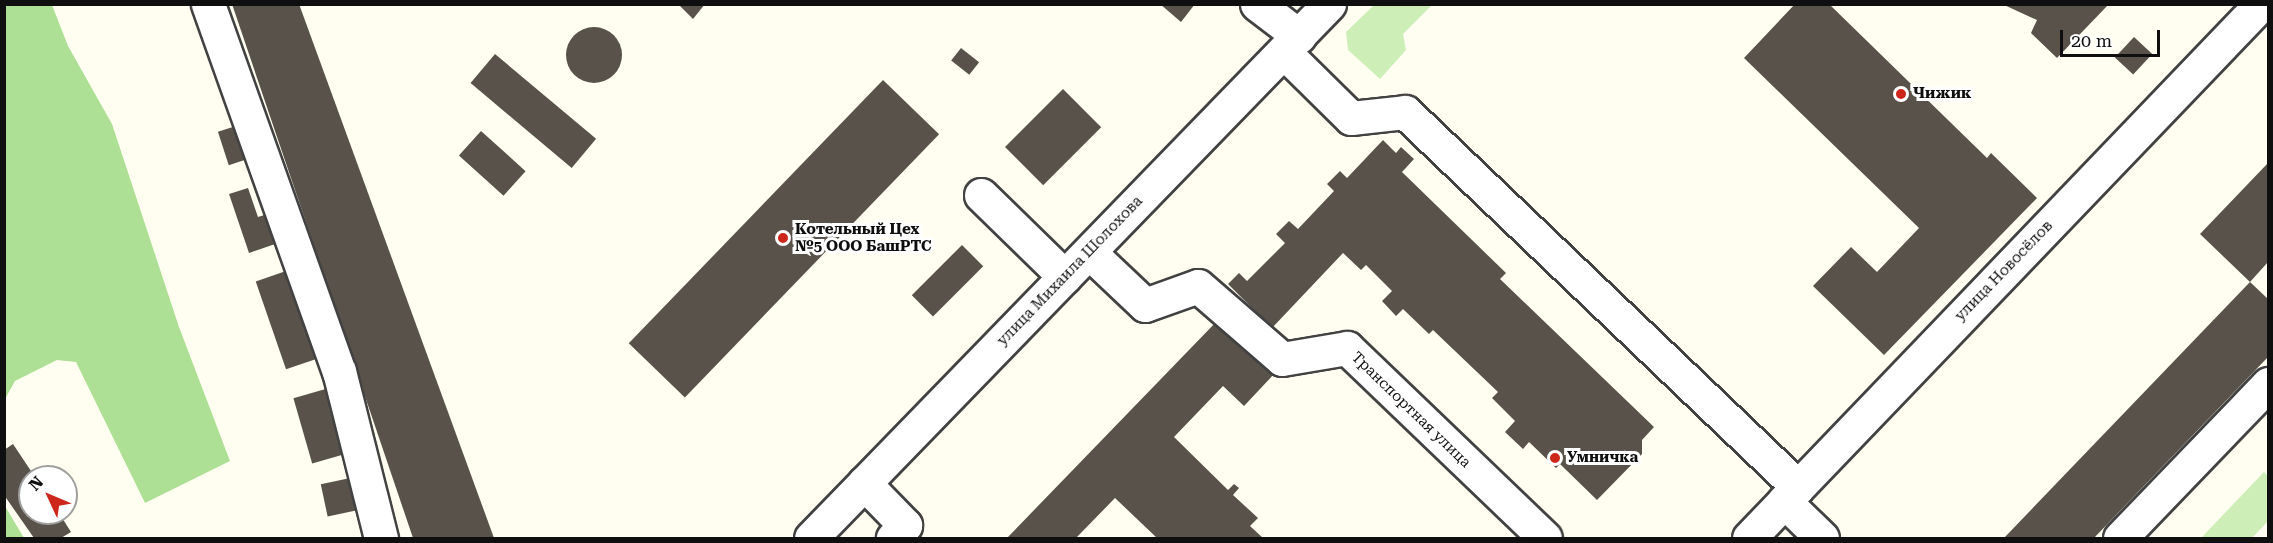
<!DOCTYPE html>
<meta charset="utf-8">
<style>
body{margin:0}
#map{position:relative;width:2273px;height:543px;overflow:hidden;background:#fffef1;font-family:"Roboto Serif",serif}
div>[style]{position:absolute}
.green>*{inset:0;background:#cdeeb7}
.forest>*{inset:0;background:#ade094}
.building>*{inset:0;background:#59524a;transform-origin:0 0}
.round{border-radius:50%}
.roads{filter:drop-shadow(2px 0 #424242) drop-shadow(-2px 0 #424242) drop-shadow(0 2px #424242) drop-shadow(0 -2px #424242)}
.minor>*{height:33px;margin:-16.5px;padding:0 16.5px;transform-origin:16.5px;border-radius:16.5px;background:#fff}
.dots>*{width:16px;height:16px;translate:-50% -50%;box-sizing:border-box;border:3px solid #fff;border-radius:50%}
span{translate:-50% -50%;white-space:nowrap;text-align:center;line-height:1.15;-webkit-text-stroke:6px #fff;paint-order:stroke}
.poi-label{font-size:15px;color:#0f0f0f;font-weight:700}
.left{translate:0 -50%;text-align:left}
.street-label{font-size:15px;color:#0f0f0f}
.frame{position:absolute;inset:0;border:6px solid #0f0f0f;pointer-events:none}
.north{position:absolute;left:18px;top:465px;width:60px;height:60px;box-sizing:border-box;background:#fff;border:2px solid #9f9f9f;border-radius:50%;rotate:314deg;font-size:16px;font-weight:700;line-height:24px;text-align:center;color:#0f0f0f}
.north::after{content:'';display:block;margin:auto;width:21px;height:27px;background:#cc271a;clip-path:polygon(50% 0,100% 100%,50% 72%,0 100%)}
.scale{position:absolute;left:2060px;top:30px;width:100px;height:27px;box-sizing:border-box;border:3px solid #0f0f0f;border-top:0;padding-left:8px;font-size:18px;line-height:21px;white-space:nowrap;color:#0f0f0f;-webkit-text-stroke:4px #fff;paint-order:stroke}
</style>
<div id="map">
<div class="green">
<div style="clip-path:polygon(1374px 5px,1432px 5px,1403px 34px,1406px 50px,1380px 79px,1348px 50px,1346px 32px)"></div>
<div style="clip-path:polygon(2264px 472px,2268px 476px,2268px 521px,2252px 538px,2201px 538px)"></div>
</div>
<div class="forest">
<div style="clip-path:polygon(5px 4px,52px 5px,68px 46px,112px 124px,179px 327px,230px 461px,145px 503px,76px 362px,57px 360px,15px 381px,5px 399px)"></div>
<div style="clip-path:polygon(5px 506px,24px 538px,5px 538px)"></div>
</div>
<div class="building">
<div style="clip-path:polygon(232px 4px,299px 4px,494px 538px,413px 538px)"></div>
<div style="clip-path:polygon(678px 4px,705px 4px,693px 19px)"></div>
<div style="clip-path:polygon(1160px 4px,1195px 4px,1181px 22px)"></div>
<div style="clip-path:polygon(1795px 4px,1829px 4px,1987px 158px,1991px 153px,2037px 198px,1884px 355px,1813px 286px,1851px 247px,1877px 272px,1919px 228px,1744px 58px)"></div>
<div style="clip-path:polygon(2002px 4px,2109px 4px,2057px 58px,2031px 33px,2037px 20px)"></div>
<div class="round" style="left:566px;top:27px;width:56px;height:56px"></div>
<div style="left:2134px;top:37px;width:25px;height:28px;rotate:43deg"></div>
<div style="left:961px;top:48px;width:23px;height:16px;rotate:38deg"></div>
<div style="left:495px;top:54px;width:132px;height:38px;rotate:40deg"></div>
<div style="left:883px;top:80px;width:78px;height:366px;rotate:44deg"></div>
<div style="left:1063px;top:89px;width:54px;height:82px;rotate:45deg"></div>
<div style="left:236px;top:126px;width:35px;height:19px;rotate:72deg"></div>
<div style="left:481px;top:131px;width:60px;height:33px;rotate:42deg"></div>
<div style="clip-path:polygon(1383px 140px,1396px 153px,1401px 147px,1414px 159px,1402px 172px,1506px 273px,1500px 279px,1654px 427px,1642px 440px,1642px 454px,1597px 500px,1560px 464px,1556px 468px,1529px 442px,1523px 449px,1505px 432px,1515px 421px,1492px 398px,1498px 392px,1433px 330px,1429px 334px,1403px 309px,1396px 316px,1382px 301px,1392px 291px,1366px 265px,1361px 270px,1343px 253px,1272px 328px,1228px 284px,1239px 273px,1247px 281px,1285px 243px,1276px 234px,1289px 221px,1298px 229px,1334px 191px,1327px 184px,1340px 171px,1347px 178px)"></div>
<div style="clip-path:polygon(2268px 163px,2268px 262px,2250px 282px,2200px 234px)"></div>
<div style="clip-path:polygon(248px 188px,258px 217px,274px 212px,284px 241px,249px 253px,229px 194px)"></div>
<div style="left:962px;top:245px;width:30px;height:71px;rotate:45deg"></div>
<div style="left:286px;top:271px;width:93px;height:32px;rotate:71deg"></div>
<div style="clip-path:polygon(2250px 282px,2268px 299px,2268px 357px,2094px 538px,2004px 538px)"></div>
<div style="clip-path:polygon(1219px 319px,1275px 373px,1244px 406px,1223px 386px,1174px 437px,1228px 490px,1234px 484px,1239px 488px,1233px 495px,1258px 518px,1250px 526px,1263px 538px,1157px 538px,1115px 498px,1076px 538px,1007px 538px)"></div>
<div style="left:329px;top:388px;width:68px;height:37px;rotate:74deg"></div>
<div style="clip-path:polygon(13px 444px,35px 477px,30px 477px,30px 513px,59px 513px,71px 532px,61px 538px,34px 538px,4px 495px,4px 450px)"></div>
<div style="left:355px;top:477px;width:33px;height:35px;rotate:78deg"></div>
</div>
<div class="roads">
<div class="minor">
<div style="left:208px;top:4px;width:390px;rotate:70.4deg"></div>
<div style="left:339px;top:371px;width:172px;rotate:75.9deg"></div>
<div style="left:1257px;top:4px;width:53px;rotate:37.3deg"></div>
<div style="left:1284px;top:52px;width:94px;rotate:44.6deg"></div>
<div style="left:1351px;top:118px;width:54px;rotate:-6.3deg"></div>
<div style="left:1405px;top:112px;width:543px;rotate:43.66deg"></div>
<div style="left:981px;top:195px;width:117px;rotate:44.3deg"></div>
<div style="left:1089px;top:252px;width:77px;rotate:43.4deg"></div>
<div style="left:1145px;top:305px;width:56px;rotate:-19.7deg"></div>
<div style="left:1198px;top:286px;width:111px;rotate:41deg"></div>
<div style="left:1282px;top:359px;width:66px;rotate:-9.6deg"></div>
<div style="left:1347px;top:348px;width:274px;rotate:43.8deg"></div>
<div style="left:864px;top:483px;width:59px;rotate:45.7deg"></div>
<div style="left:905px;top:525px;width:18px;rotate:133deg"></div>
<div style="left:1784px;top:501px;width:53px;rotate:44.2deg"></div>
<div style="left:811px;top:538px;width:744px;rotate:-45.87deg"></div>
<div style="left:1749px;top:538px;width:740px;rotate:-46.2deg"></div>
<div style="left:2120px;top:538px;width:214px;rotate:-46.1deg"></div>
</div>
</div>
<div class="dots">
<div style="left:1901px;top:94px;background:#cc271a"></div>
<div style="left:783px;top:238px;background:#cc271a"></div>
<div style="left:1555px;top:458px;background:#cc271a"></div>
</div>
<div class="poi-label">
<span class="left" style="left:1913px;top:94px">Чижик</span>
<span class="left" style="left:795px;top:238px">Котельный Цех<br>№5 ООО БашРТС</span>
<span class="left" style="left:1567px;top:458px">Умничка</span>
</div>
<div class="street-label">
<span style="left:1070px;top:271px;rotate:-46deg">улица Михаила Шолохова</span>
<span style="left:2004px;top:271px;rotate:-46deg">улица Новосёлов</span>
<span style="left:1411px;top:410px;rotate:44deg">Транспортная улица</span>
</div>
<div class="frame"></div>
<div class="north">N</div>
<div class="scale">20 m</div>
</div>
